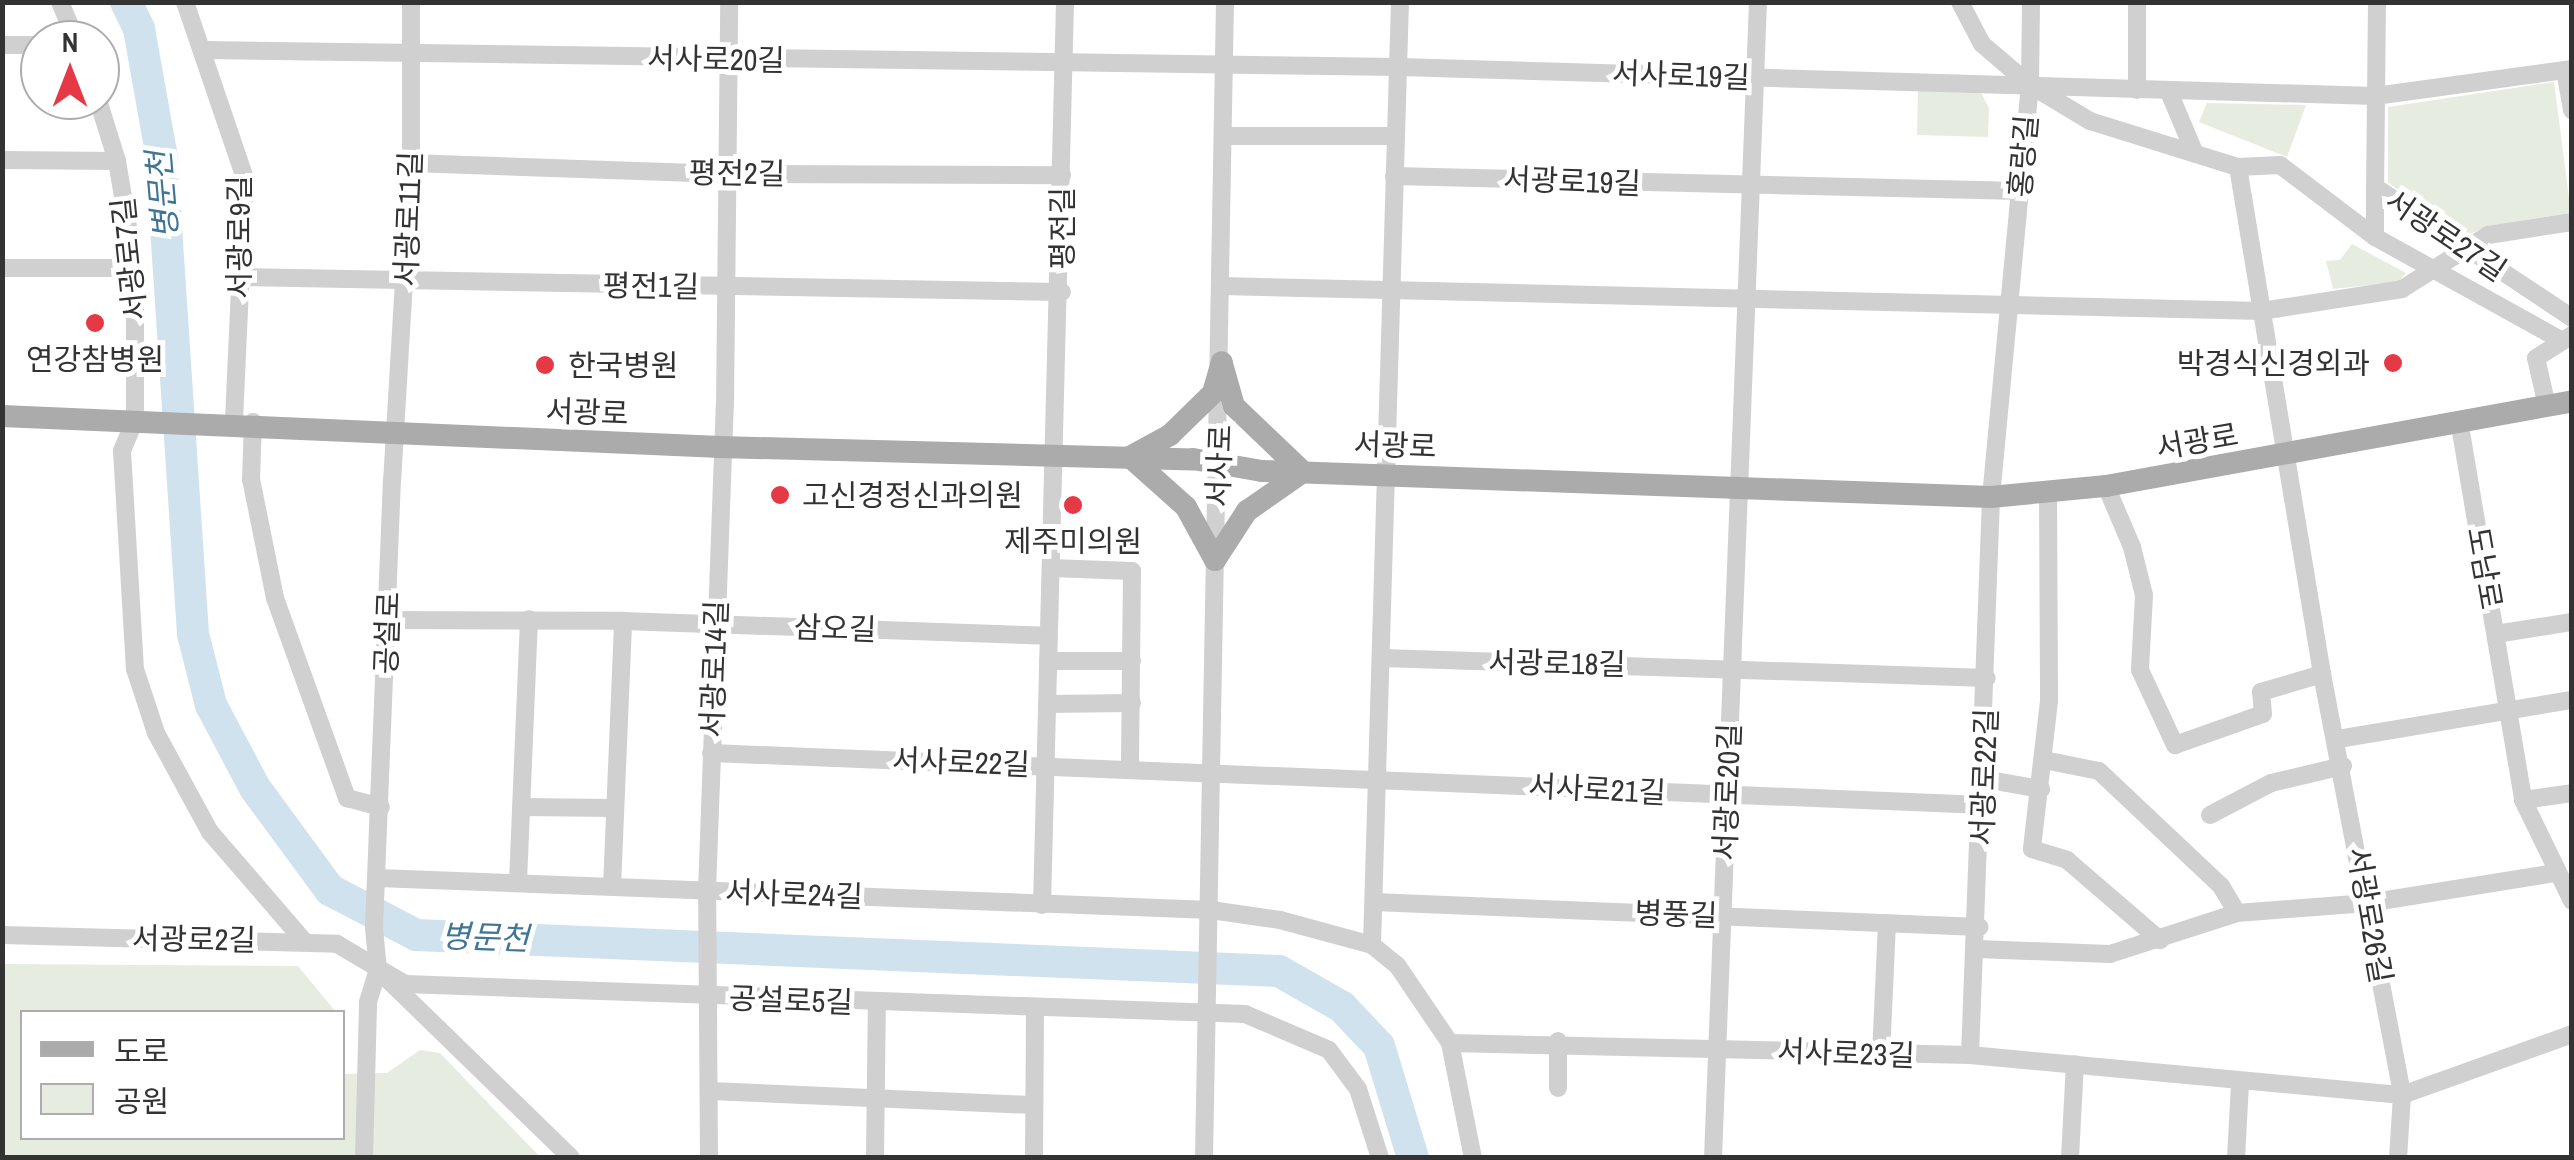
<!DOCTYPE html>
<meta charset="utf-8">
<style>
body{margin:0}
#map{position:relative;width:2574px;height:1160px;overflow:hidden;background:#fff;font-family:"Archivo Narrow","Noto Sans KR",sans-serif}
div>[style]{position:absolute}
.green>*{inset:0;background:#e6ecdf}
.river>*{height:32px;margin:-16px;padding:0 16px;transform-origin:16px;border-radius:16px;background:#cfe2ee}
.minor>*{height:18px;margin:-9px;padding:0 9px;transform-origin:9px;border-radius:9px;background:#d0d0d0}
.major>*{height:22px;margin:-11px;padding:0 11px;transform-origin:11px;border-radius:11px;background:#ababab}
.dots>*{width:28px;height:28px;translate:-50% -50%;box-sizing:border-box;border:5px solid #fff;border-radius:50%}
span{translate:-50% -50%;white-space:nowrap;text-align:center;line-height:1.15;-webkit-text-stroke:10px #fff;paint-order:stroke}
.street-label{font-size:30px;color:#333}
.poi-label{font-size:30px;color:#333}
.right{translate:-100% -50%;text-align:right}
.left{translate:0 -50%;text-align:left}
.water-label{font-size:32px;color:#3f7597;font-style:italic}
.frame{position:absolute;inset:0;border:5px solid #333;pointer-events:none}
.legend{position:absolute;left:20px;top:1010px;width:325px;height:130px;box-sizing:border-box;background:#fff;border:2px solid #adadad;margin:0;padding:12px 18px;list-style:none;font-size:30px;color:#333}
.legend li{display:flex;align-items:center;gap:20px;height:50px}
.legend b{width:50px;border:2px solid #adadad}
.north{position:absolute;left:20px;top:20px;width:100px;height:100px;box-sizing:border-box;background:#fff;border:2px solid #adadad;border-radius:50%;rotate:0deg;font-size:28px;font-weight:700;line-height:40px;text-align:center;color:#333}
.north::after{content:'';display:block;margin:auto;width:35px;height:45px;background:#e63946;clip-path:polygon(50% 0,100% 100%,50% 72%,0 100%)}
</style>
<div id="map">
<div class="green">
<div style="clip-path:polygon(2554px 82px,2571px 213px,2488px 226px,2460px 238px,2388px 182px,2388px 107px)"></div>
<div style="clip-path:polygon(1918px 90px,1980px 91px,1989px 108px,1988px 137px,1917px 135px)"></div>
<div style="clip-path:polygon(2207px 103px,2306px 105px,2287px 157px,2199px 122px)"></div>
<div style="clip-path:polygon(2352px 244px,2406px 273px,2398px 282px,2333px 289px,2326px 261px,2340px 260px)"></div>
<div style="clip-path:polygon(3px 964px,298px 966px,335px 1011px,22px 1012px,22px 1138px,342px 1138px,343px 1074px,387px 1073px,420px 1050px,440px 1053px,540px 1157px,3px 1158px)"></div>
</div>
<div class="river">
<div style="left:126px;top:2px;width:30px;rotate:64deg"></div>
<div style="left:139px;top:29px;width:125px;rotate:79.9deg"></div>
<div style="left:161px;top:152px;width:483px;rotate:86.2deg"></div>
<div style="left:193px;top:634px;width:73px;rotate:75.8deg"></div>
<div style="left:211px;top:705px;width:94px;rotate:62.1deg"></div>
<div style="left:255px;top:788px;width:127px;rotate:53.7deg"></div>
<div style="left:330px;top:890px;width:97px;rotate:27.6deg"></div>
<div style="left:416px;top:935px;width:864px;rotate:2.39deg"></div>
<div style="left:1279px;top:971px;width:73px;rotate:29.7deg"></div>
<div style="left:1342px;top:1007px;width:54px;rotate:46.5deg"></div>
<div style="left:1379px;top:1046px;width:117px;rotate:73.1deg"></div>
</div>
<div class="minor">
<div style="left:60px;top:2px;width:41px;rotate:67.2deg"></div>
<div style="left:185px;top:2px;width:186px;rotate:71.2deg"></div>
<div style="left:245px;top:178px;width:244px;rotate:92.6deg"></div>
<div style="left:411px;top:2px;width:161px;rotate:90deg"></div>
<div style="left:411px;top:163px;width:317px;rotate:93.4deg"></div>
<div style="left:392px;top:479px;width:449px;rotate:92.3deg"></div>
<div style="left:374px;top:928px;width:42px;rotate:84.6deg"></div>
<div style="left:378px;top:970px;width:269px;rotate:44.2deg"></div>
<div style="left:1960px;top:2px;width:47px;rotate:62.4deg"></div>
<div style="left:1982px;top:44px;width:63px;rotate:40.5deg"></div>
<div style="left:2030px;top:85px;width:70px;rotate:31deg"></div>
<div style="left:2090px;top:121px;width:155px;rotate:17.3deg"></div>
<div style="left:2238px;top:167px;width:42px;rotate:-2.7deg"></div>
<div style="left:2280px;top:165px;width:119px;rotate:37.2deg"></div>
<div style="left:2375px;top:237px;width:210px;rotate:29deg"></div>
<div style="left:2137px;top:2px;width:88px;rotate:90deg"></div>
<div style="left:2377px;top:2px;width:185px;rotate:90.6deg"></div>
<div style="left:2375px;top:187px;width:237px;rotate:33.6deg"></div>
<div style="left:2px;top:45px;width:38px"></div>
<div style="left:207px;top:50px;width:1192px;rotate:0.82deg"></div>
<div style="left:1399px;top:67px;width:976px;rotate:1.7deg"></div>
<div style="left:2375px;top:96px;width:199px;rotate:-7.8deg"></div>
<div style="left:2565px;top:70px;width:41px;rotate:80.1deg"></div>
<div style="left:2169px;top:92px;width:67px;rotate:67.2deg"></div>
<div style="left:98px;top:100px;width:64px;rotate:72.7deg"></div>
<div style="left:117px;top:161px;width:109px;rotate:80.5deg"></div>
<div style="left:135px;top:268px;width:152px;rotate:90deg"></div>
<div style="left:135px;top:420px;width:34px;rotate:113deg"></div>
<div style="left:122px;top:451px;width:218px;rotate:86.6deg"></div>
<div style="left:135px;top:669px;width:67px;rotate:71.8deg"></div>
<div style="left:156px;top:733px;width:113px;rotate:61.4deg"></div>
<div style="left:210px;top:832px;width:144px;rotate:49.2deg"></div>
<div style="left:1225px;top:136px;width:168px"></div>
<div style="left:2px;top:160px;width:115px;rotate:0.5deg"></div>
<div style="left:411px;top:163px;width:320px;rotate:2deg"></div>
<div style="left:731px;top:174px;width:331px;rotate:0.2deg"></div>
<div style="left:2238px;top:167px;width:514px;rotate:80.59deg"></div>
<div style="left:2322px;top:674px;width:429px;rotate:79.2deg"></div>
<div style="left:2402px;top:1095px;width:63px;rotate:93.6deg"></div>
<div style="left:1394px;top:176px;width:626px;rotate:1.37deg"></div>
<div style="left:2375px;top:187px;width:50px;rotate:90deg"></div>
<div style="left:2px;top:268px;width:133px"></div>
<div style="left:241px;top:277px;width:821px;rotate:1.05deg"></div>
<div style="left:1222px;top:286px;width:1040px;rotate:1.38deg"></div>
<div style="left:2262px;top:311px;width:142px;rotate:-8.9deg"></div>
<div style="left:2402px;top:289px;width:102px;rotate:-32.1deg"></div>
<div style="left:2488px;top:235px;width:85px;rotate:-8.8deg"></div>
<div style="left:2547px;top:406px;width:49px;rotate:-102.9deg"></div>
<div style="left:2536px;top:358px;width:43px;rotate:-32.6deg"></div>
<div style="left:253px;top:422px;width:57px;rotate:92deg"></div>
<div style="left:251px;top:479px;width:121px;rotate:78.6deg"></div>
<div style="left:275px;top:598px;width:213px;rotate:70.2deg"></div>
<div style="left:347px;top:798px;width:35px;rotate:15deg"></div>
<div style="left:2460px;top:426px;width:379px;rotate:80.4deg"></div>
<div style="left:2523px;top:800px;width:112px;rotate:64.1deg"></div>
<div style="left:2106px;top:486px;width:66px;rotate:66.9deg"></div>
<div style="left:2132px;top:547px;width:49px;rotate:76deg"></div>
<div style="left:2144px;top:595px;width:75px;rotate:93.1deg"></div>
<div style="left:2140px;top:670px;width:83px;rotate:65deg"></div>
<div style="left:2175px;top:745px;width:93px;rotate:-19.4deg"></div>
<div style="left:2263px;top:714px;width:22px;rotate:-95deg"></div>
<div style="left:2261px;top:692px;width:64px;rotate:-16.4deg"></div>
<div style="left:2048px;top:495px;width:206px;rotate:89.7deg"></div>
<div style="left:2049px;top:701px;width:149px;rotate:96.6deg"></div>
<div style="left:2032px;top:849px;width:37px;rotate:17deg"></div>
<div style="left:2067px;top:860px;width:123px;rotate:40.7deg"></div>
<div style="left:1051px;top:568px;width:81px;rotate:2.1deg"></div>
<div style="left:1132px;top:571px;width:199px;rotate:90.6deg"></div>
<div style="left:388px;top:620px;width:235px;rotate:0.2deg"></div>
<div style="left:623px;top:621px;width:425px;rotate:2deg"></div>
<div style="left:2496px;top:634px;width:77px;rotate:-9deg"></div>
<div style="left:1383px;top:658px;width:604px;rotate:1.9deg"></div>
<div style="left:1048px;top:661px;width:84px"></div>
<div style="left:1047px;top:704px;width:85px;rotate:-0.7deg"></div>
<div style="left:2338px;top:739px;width:237px;rotate:-9.5deg"></div>
<div style="left:711px;top:753px;width:1273px;rotate:2.34deg"></div>
<div style="left:2044px;top:760px;width:56px;rotate:11.3deg"></div>
<div style="left:2099px;top:771px;width:168px;rotate:43.3deg"></div>
<div style="left:2221px;top:886px;width:31px;rotate:59deg"></div>
<div style="left:1984px;top:779px;width:58px;rotate:10deg"></div>
<div style="left:2523px;top:800px;width:49px;rotate:-8.1deg"></div>
<div style="left:521px;top:807px;width:94px;rotate:0.6deg"></div>
<div style="left:2210px;top:815px;width:69px;rotate:-27.7deg"></div>
<div style="left:2271px;top:783px;width:74px;rotate:-13.3deg"></div>
<div style="left:377px;top:878px;width:835px;rotate:2.2deg"></div>
<div style="left:1211px;top:910px;width:70px;rotate:8.2deg"></div>
<div style="left:1280px;top:920px;width:95px;rotate:15.2deg"></div>
<div style="left:1372px;top:945px;width:32px;rotate:39deg"></div>
<div style="left:1397px;top:965px;width:94px;rotate:55.8deg"></div>
<div style="left:1450px;top:1043px;width:117px;rotate:78.7deg"></div>
<div style="left:518px;top:882px;width:263px;rotate:-87.6deg"></div>
<div style="left:612px;top:887px;width:266px;rotate:-87.6deg"></div>
<div style="left:1374px;top:902px;width:606px;rotate:2.37deg"></div>
<div style="left:1042px;top:905px;width:903px;rotate:-88.54deg"></div>
<div style="left:2px;top:935px;width:335px;rotate:1.5deg"></div>
<div style="left:337px;top:944px;width:79px;rotate:30.5deg"></div>
<div style="left:405px;top:984px;width:841px;rotate:2.05deg"></div>
<div style="left:1245px;top:1014px;width:91px;rotate:23.2deg"></div>
<div style="left:1329px;top:1050px;width:49px;rotate:53.4deg"></div>
<div style="left:1358px;top:1089px;width:72px;rotate:72.3deg"></div>
<div style="left:1372px;top:945px;width:943px;rotate:-88.3deg"></div>
<div style="left:1978px;top:949px;width:132px;rotate:2.2deg"></div>
<div style="left:2110px;top:954px;width:133px;rotate:-17.9deg"></div>
<div style="left:2237px;top:913px;width:131px;rotate:-4.4deg"></div>
<div style="left:2368px;top:903px;width:190px;rotate:-9.1deg"></div>
<div style="left:1558px;top:1041px;width:47px;rotate:90deg"></div>
<div style="left:1450px;top:1043px;width:520px;rotate:1.32deg"></div>
<div style="left:1970px;top:1055px;width:434px;rotate:5.3deg"></div>
<div style="left:2402px;top:1095px;width:181px;rotate:-19.7deg"></div>
<div style="left:1881px;top:1055px;width:132px;rotate:-87.4deg"></div>
<div style="left:1970px;top:1055px;width:558px;rotate:-87.84deg"></div>
<div style="left:1991px;top:497px;width:414px;rotate:-84.6deg"></div>
<div style="left:2030px;top:85px;width:83px;rotate:-89.3deg"></div>
<div style="left:710px;top:1091px;width:324px;rotate:2.5deg"></div>
<div style="left:364px;top:1158px;width:156px;rotate:-88.5deg"></div>
<div style="left:368px;top:1002px;width:34px;rotate:-73deg"></div>
<div style="left:709px;top:1158px;width:267px;rotate:-90.4deg"></div>
<div style="left:707px;top:891px;width:486px;rotate:-87.9deg"></div>
<div style="left:725px;top:405px;width:403px;rotate:-89.4deg"></div>
<div style="left:875px;top:1158px;width:155px;rotate:-89.3deg"></div>
<div style="left:1034px;top:1158px;width:150px;rotate:-89.6deg"></div>
<div style="left:1204px;top:1158px;width:1156px;rotate:-88.96deg"></div>
<div style="left:1713px;top:1158px;width:1157px;rotate:-87.77deg"></div>
<div style="left:2070px;top:1158px;width:94px;rotate:-87deg"></div>
<div style="left:2236px;top:1158px;width:74px;rotate:-86.9deg"></div>
</div>
<div class="major">
<div style="left:2px;top:416px;width:719px;rotate:2.47deg"></div>
<div style="left:720px;top:447px;width:473px;rotate:1.5deg"></div>
<div style="left:1193px;top:459px;width:70px;rotate:9.9deg"></div>
<div style="left:1262px;top:471px;width:729px;rotate:2.04deg"></div>
<div style="left:1991px;top:497px;width:116px;rotate:-5.5deg"></div>
<div style="left:2106px;top:486px;width:474px;rotate:-10.3deg"></div>
<div style="left:1215px;top:560px;width:60px;rotate:-118.7deg"></div>
<div style="left:1186px;top:507px;width:75px;rotate:-138.2deg"></div>
<div style="left:1130px;top:457px;width:46px;rotate:-28.8deg"></div>
<div style="left:1170px;top:435px;width:60px;rotate:-44.3deg"></div>
<div style="left:1213px;top:393px;width:32px;rotate:-74deg"></div>
<div style="left:1215px;top:560px;width:59px;rotate:-56.9deg"></div>
<div style="left:1247px;top:511px;width:68px;rotate:-34.9deg"></div>
<div style="left:1303px;top:472px;width:95px;rotate:-136.3deg"></div>
<div style="left:1234px;top:406px;width:44px;rotate:-105.9deg"></div>
</div>
<div class="dots">
<div style="left:95px;top:323px;background:#e63946"></div>
<div style="left:2393px;top:363px;background:#e63946"></div>
<div style="left:545px;top:365px;background:#e63946"></div>
<div style="left:780px;top:495px;background:#e63946"></div>
<div style="left:1073px;top:505px;background:#e63946"></div>
</div>
<div class="street-label">
<span style="left:716px;top:59px;rotate:1deg">서사로20길</span>
<span style="left:1681px;top:75px;rotate:2deg">서사로19길</span>
<span style="left:2023px;top:156px;rotate:-85deg">홍랑길</span>
<span style="left:737px;top:173px;rotate:1deg">평전2길</span>
<span style="left:1572px;top:181px;rotate:2deg">서광로19길</span>
<span style="left:408px;top:219px;rotate:-88deg">서광로11길</span>
<span style="left:1062px;top:228px;rotate:-90deg">평전길</span>
<span style="left:2446px;top:235px;rotate:34deg">서광로27길</span>
<span style="left:239px;top:237px;rotate:-90deg">서광로9길</span>
<span style="left:129px;top:259px;rotate:-96deg">서광로7길</span>
<span style="left:651px;top:286px;rotate:1deg">평전1길</span>
<span style="left:587px;top:412px;rotate:2deg">서광로</span>
<span style="left:2197px;top:441px;rotate:-10deg">서광로</span>
<span style="left:1395px;top:445px;rotate:2deg">서광로</span>
<span style="left:1219px;top:466px;rotate:-88deg">서사로</span>
<span style="left:2485px;top:568px;rotate:80deg">도남로</span>
<span style="left:835px;top:628px;rotate:2deg">삼오길</span>
<span style="left:387px;top:633px;rotate:-88deg">공설로</span>
<span style="left:1557px;top:663px;rotate:1deg">서광로18길</span>
<span style="left:714px;top:669px;rotate:-88deg">서광로14길</span>
<span style="left:961px;top:762px;rotate:2deg">서사로22길</span>
<span style="left:1984px;top:777px;rotate:-88deg">서광로22길</span>
<span style="left:1597px;top:789px;rotate:3deg">서사로21길</span>
<span style="left:1727px;top:792px;rotate:-88deg">서광로20길</span>
<span style="left:794px;top:894px;rotate:2deg">서사로24길</span>
<span style="left:1676px;top:914px;rotate:2deg">병풍길</span>
<span style="left:2370px;top:915px;rotate:80deg">서광로26길</span>
<span style="left:194px;top:939px;rotate:1deg">서광로2길</span>
<span style="left:791px;top:1000px;rotate:2deg">공설로5길</span>
<span style="left:1846px;top:1053px;rotate:2deg">서사로23길</span>
</div>
<div class="poi-label">
<span style="left:95px;top:359px">연강참병원</span>
<span class="right" style="left:2370px;top:363px">박경식신경외과</span>
<span class="left" style="left:568px;top:365px">한국병원</span>
<span class="left" style="left:802px;top:495px">고신경정신과의원</span>
<span style="left:1073px;top:541px">제주미의원</span>
</div>
<div class="water-label">
<span style="left:163px;top:195px;rotate:-95deg">병문천</span>
<span style="left:485px;top:938px;rotate:2deg">병문천</span>
</div>
<div class="frame"></div>
<ul class="legend">
<li><b style="height:12px;background:#ababab"></b>도로</li>
<li><b style="height:28px;background:#e6ecdf"></b>공원</li>
</ul>
<div class="north">N</div>
</div>
